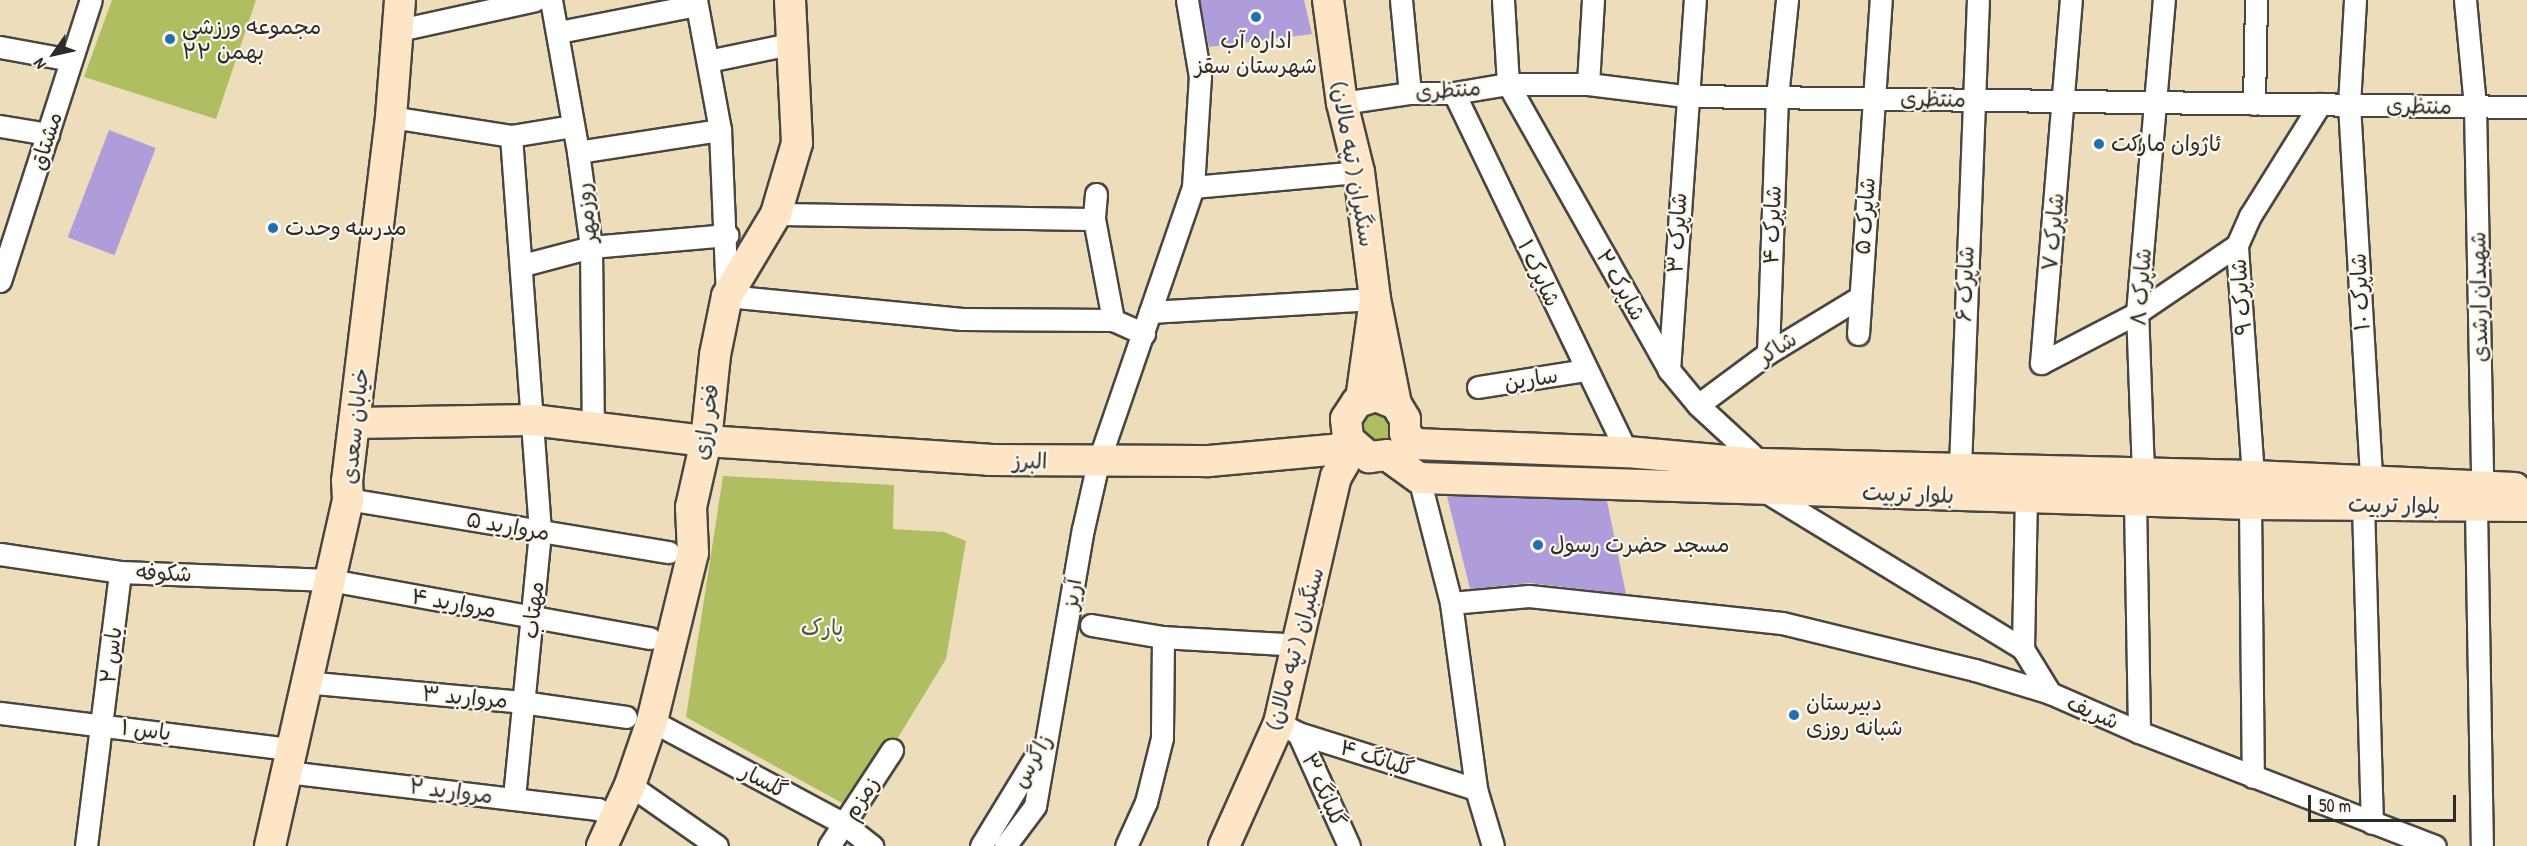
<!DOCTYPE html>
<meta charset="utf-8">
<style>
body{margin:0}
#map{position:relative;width:2527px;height:846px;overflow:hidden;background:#edddba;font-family:"Patrick Hand","Playpen Sans Arabic",sans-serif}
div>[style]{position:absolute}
.green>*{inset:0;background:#afbe60}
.building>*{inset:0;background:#af9ddb;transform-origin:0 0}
.roads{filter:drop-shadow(2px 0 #484640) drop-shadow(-2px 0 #484640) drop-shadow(0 2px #484640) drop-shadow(0 -2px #484640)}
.street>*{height:21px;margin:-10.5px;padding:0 10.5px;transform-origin:10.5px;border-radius:10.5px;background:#fff}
.secondary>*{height:30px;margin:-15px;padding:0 15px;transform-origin:15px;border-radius:15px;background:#fde5c5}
.dots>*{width:16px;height:16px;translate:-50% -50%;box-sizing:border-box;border:3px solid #fbf7ec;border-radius:50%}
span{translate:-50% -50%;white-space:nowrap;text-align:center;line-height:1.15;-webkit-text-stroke:4.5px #fbf7ec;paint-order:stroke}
.poi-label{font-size:22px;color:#2b2b2b}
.left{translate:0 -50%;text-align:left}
.street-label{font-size:22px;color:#2b2b2b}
.park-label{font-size:22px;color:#53573b}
.north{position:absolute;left:24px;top:24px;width:60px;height:60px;-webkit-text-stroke:4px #fbf7ec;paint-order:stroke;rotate:236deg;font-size:16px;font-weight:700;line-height:24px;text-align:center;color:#2b2b2b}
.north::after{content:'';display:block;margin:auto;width:21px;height:27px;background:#2b2b2b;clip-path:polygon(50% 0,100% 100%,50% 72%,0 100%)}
.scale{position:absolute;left:2308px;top:795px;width:148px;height:27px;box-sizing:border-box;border:3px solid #2b2b2b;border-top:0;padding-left:8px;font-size:18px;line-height:21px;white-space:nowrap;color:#2b2b2b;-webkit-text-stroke:4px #fbf7ec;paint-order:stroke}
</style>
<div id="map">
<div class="green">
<div style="clip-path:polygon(112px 0,256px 0,216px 119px,84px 77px)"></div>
<div style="clip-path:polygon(1366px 398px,1406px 428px,1387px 455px,1346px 419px)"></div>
<div style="clip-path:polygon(723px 476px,894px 485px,893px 529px,944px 532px,966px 541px,946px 659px,891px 749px,842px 803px,686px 717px)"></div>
</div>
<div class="building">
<div style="clip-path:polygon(1200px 0,1304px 0,1312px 34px,1209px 47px)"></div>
<div style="left:109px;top:130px;width:50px;height:115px;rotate:21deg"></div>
<div style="clip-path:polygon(1447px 496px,1607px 501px,1626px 594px,1530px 583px,1470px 589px)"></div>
</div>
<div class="roads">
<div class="street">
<div style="left:551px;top:0;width:154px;rotate:79.9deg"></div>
<div style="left:578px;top:152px;width:96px;rotate:82.2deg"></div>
<div style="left:591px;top:247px;width:181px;rotate:89.4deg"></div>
<div style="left:696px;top:0;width:132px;rotate:79.5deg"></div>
<div style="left:720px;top:130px;width:166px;rotate:87.6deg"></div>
<div style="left:727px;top:296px;width:236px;rotate:5.6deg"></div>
<div style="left:962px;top:319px;width:151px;rotate:0.4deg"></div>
<div style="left:1113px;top:320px;width:34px;rotate:24deg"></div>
<div style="left:1401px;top:0;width:93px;rotate:84.5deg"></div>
<div style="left:1503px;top:0;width:84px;rotate:86.6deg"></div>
<div style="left:1508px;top:84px;width:328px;rotate:60.6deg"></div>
<div style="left:1669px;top:370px;width:45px;rotate:50.4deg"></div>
<div style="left:1698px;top:405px;width:87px;rotate:42.7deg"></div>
<div style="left:2355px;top:0;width:105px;rotate:93.3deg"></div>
<div style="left:2349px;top:105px;width:375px;rotate:86.6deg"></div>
<div style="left:2465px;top:0;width:106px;rotate:84.6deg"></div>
<div style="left:2475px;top:106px;width:381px;rotate:88.9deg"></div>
<div style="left:399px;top:30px;width:139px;rotate:-12.4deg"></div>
<div style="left:559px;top:32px;width:140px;rotate:-11.1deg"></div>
<div style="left:0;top:47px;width:72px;rotate:10.4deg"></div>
<div style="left:708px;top:61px;width:84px;rotate:-11.7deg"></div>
<div style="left:1588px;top:84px;width:84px;rotate:-86.6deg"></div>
<div style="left:1454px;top:93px;width:399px;rotate:64.3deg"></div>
<div style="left:1342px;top:103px;width:69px;rotate:-8.4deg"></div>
<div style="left:1410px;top:93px;width:44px"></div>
<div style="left:1454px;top:93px;width:55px;rotate:-9.5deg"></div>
<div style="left:1508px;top:84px;width:80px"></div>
<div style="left:1588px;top:84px;width:98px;rotate:7.1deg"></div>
<div style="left:1685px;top:96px;width:842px;rotate:0.75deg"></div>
<div style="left:2254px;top:104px;width:104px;rotate:-88.9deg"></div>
<div style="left:391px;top:117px;width:121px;rotate:9deg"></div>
<div style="left:511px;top:136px;width:63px;rotate:-9.2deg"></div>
<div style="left:0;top:126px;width:49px;rotate:9.5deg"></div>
<div style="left:511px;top:136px;width:397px;rotate:85.8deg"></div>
<div style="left:540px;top:532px;width:268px;rotate:95.6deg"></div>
<div style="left:578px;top:152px;width:144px;rotate:-8.8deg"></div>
<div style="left:1193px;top:187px;width:167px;rotate:-5.2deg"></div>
<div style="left:1096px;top:194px;width:25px;rotate:95deg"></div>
<div style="left:1094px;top:219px;width:103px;rotate:79.3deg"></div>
<div style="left:776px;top:214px;width:318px;rotate:0.9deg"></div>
<div style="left:523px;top:265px;width:70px;rotate:-14.8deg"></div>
<div style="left:591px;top:247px;width:137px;rotate:-5deg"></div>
<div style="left:0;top:281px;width:295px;rotate:-72.1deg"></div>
<div style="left:1150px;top:312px;width:225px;rotate:-3.3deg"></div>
<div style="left:1858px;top:334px;width:335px;rotate:-86.1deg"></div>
<div style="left:1768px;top:353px;width:256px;rotate:-88deg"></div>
<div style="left:1777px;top:97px;width:98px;rotate:-84.1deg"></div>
<div style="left:2041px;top:363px;width:364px;rotate:-85.3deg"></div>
<div style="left:2041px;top:363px;width:108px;rotate:-27.5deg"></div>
<div style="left:2137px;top:313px;width:121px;rotate:-34.2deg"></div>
<div style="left:1669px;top:370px;width:371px;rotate:-86deg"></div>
<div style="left:1478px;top:387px;width:108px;rotate:-9deg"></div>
<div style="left:1698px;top:405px;width:87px;rotate:-36.6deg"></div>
<div style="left:1768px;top:353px;width:108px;rotate:-31.3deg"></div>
<div style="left:1960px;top:467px;width:467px;rotate:-87.8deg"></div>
<div style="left:2143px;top:473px;width:160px;rotate:-92.1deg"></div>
<div style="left:2137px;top:313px;width:314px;rotate:-85.1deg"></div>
<div style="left:2253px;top:476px;width:232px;rotate:-94deg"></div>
<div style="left:2237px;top:245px;width:32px;rotate:-66deg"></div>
<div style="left:2250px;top:216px;width:132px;rotate:-58deg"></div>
<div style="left:1419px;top:478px;width:129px;rotate:75.6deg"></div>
<div style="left:1451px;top:603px;width:188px;rotate:82.3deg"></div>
<div style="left:1476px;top:789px;width:59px;rotate:73.4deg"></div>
<div style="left:1763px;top:490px;width:305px;rotate:31.4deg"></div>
<div style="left:2023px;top:649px;width:52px;rotate:58.5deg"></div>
<div style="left:2050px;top:693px;width:97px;rotate:23.7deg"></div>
<div style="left:2139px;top:732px;width:317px;rotate:21.1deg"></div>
<div style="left:348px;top:499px;width:325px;rotate:9.4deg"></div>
<div style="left:2135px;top:501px;width:231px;rotate:89deg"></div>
<div style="left:2250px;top:504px;width:273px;rotate:89.4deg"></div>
<div style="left:2363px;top:504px;width:319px;rotate:88.4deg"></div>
<div style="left:2476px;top:508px;width:338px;rotate:89deg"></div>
<div style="left:0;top:554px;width:121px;rotate:8.5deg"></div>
<div style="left:120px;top:572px;width:210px;rotate:2.2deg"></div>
<div style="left:330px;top:580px;width:325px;rotate:10.3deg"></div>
<div style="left:1451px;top:603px;width:78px;rotate:-5.1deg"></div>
<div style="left:1529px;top:596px;width:254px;rotate:6.1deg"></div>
<div style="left:1782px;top:623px;width:199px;rotate:13.7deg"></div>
<div style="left:1975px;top:670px;width:78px;rotate:17deg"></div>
<div style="left:1091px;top:625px;width:73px;rotate:9.5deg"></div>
<div style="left:1163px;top:637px;width:101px;rotate:90.6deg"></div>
<div style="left:1162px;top:738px;width:66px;rotate:104deg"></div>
<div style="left:1146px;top:802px;width:48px;rotate:114.4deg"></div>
<div style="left:1163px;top:637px;width:137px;rotate:3.3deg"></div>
<div style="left:2023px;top:649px;width:151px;rotate:-88.9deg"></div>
<div style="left:304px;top:682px;width:219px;rotate:5.2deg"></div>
<div style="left:522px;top:702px;width:105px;rotate:8.2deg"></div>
<div style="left:0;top:713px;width:293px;rotate:7.1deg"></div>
<div style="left:652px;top:721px;width:218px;rotate:28.2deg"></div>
<div style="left:844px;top:824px;width:36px;rotate:38deg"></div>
<div style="left:1279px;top:723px;width:21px;rotate:28deg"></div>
<div style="left:1298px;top:733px;width:187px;rotate:17.5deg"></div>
<div style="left:1298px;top:733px;width:124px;rotate:65.7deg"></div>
<div style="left:287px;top:772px;width:313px;rotate:6.8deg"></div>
<div style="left:598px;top:809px;width:17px;rotate:28deg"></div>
<div style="left:630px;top:785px;width:106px;rotate:35deg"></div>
<div style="left:86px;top:846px;width:276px;rotate:-82.9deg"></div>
<div style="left:829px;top:846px;width:115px;rotate:-56.7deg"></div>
<div style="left:981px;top:846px;width:111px;rotate:-58.6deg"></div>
<div style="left:1005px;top:846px;width:50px;rotate:-53.1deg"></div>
<div style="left:1035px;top:806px;width:281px;rotate:-80.2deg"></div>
<div style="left:1083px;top:529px;width:68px;rotate:-77.2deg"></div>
<div style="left:1098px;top:463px;width:292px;rotate:-71deg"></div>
<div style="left:1193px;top:187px;width:110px;rotate:-86.4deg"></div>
<div style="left:1200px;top:77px;width:78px;rotate:-99.6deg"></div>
</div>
<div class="secondary">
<div style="left:1328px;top:0;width:104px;rotate:82.3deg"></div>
<div style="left:1342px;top:103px;width:71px;rotate:76.2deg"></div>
<div style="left:1359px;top:172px;width:128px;rotate:82.8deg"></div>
<div style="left:1375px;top:299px;width:102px;rotate:97.9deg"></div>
<div style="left:1375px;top:299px;width:107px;rotate:78.7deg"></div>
<div style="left:1396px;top:404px;width:17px;rotate:59deg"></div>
<div style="left:1405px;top:419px;width:14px;rotate:90deg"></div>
<div style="left:1405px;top:433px;width:15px;rotate:48deg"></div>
<div style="left:1415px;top:444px;width:212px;rotate:2.2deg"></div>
<div style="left:1627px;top:452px;width:136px;rotate:5.1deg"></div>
<div style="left:1762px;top:464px;width:491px;rotate:1.4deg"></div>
<div style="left:2253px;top:476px;width:262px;rotate:2.6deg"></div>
<div style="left:1396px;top:404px;width:22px;rotate:-158deg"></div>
<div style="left:1376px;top:396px;width:20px;rotate:162deg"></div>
<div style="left:1357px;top:402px;width:20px;rotate:123deg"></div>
<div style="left:1346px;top:419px;width:20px;rotate:84deg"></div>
<div style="left:1348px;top:439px;width:28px;rotate:41deg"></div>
<div style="left:1369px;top:457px;width:18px;rotate:-6deg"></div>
<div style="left:1387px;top:455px;width:39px;rotate:36deg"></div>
<div style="left:1419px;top:478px;width:831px;rotate:1.79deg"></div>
<div style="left:2250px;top:504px;width:277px;rotate:0.4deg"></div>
<div style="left:355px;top:423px;width:177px;rotate:-1deg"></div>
<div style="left:532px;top:420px;width:175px;rotate:6.9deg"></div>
<div style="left:706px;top:441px;width:284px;rotate:3.8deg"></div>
<div style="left:989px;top:460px;width:220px;rotate:0.3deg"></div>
<div style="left:1209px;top:461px;width:145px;rotate:-5.2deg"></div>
<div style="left:270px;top:846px;width:356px;rotate:-77.3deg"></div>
<div style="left:348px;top:499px;width:18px;rotate:-93deg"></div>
<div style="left:347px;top:481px;width:367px;rotate:-83.1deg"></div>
<div style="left:391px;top:117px;width:117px;rotate:-85.6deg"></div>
<div style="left:602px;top:846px;width:67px;rotate:-65.3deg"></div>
<div style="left:630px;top:785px;width:68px;rotate:-71deg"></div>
<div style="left:652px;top:721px;width:173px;rotate:-76.3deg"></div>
<div style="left:693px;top:553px;width:46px;rotate:-92.5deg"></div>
<div style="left:691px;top:507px;width:68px;rotate:-77.2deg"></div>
<div style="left:706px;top:441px;width:86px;rotate:-84deg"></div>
<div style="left:715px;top:355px;width:60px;rotate:-78.5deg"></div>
<div style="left:727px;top:296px;width:96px;rotate:-59.1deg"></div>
<div style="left:776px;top:214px;width:74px;rotate:-73.5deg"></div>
<div style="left:797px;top:143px;width:143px;rotate:-92.8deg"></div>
<div style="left:1224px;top:846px;width:135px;rotate:-65.9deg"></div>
<div style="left:1279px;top:723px;width:253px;rotate:-77deg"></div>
<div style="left:1336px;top:477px;width:34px;rotate:-60deg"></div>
</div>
</div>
<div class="dots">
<div style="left:1256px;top:17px;background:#1f6fb2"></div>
<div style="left:170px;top:39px;background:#1f6fb2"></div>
<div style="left:2099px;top:144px;background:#1f6fb2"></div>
<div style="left:273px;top:228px;background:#1f6fb2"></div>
<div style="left:1538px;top:545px;background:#1f6fb2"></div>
<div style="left:1794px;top:715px;background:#1f6fb2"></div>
</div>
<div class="poi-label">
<span class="left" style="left:182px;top:39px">مجموعه ورزشی<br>۲۲ بهمن</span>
<span style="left:1256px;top:53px">اداره آب<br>شهرستان سقز</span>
<span class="left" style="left:2111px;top:144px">ئاژوان مارکت</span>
<span class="left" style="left:285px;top:228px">مدرسه وحدت</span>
<span class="left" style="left:1550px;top:545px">مسجد حضرت رسول</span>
<span class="left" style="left:1806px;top:715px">دبیرستان<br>شبانه روزی</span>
</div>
<div class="street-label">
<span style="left:1448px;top:90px;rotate:-4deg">منتظری</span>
<span style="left:1933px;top:99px;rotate:1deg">منتظری</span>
<span style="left:2419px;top:106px;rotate:1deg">منتظری</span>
<span style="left:46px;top:141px;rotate:-72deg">مشتاق</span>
<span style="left:1353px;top:164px;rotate:80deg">سنگبران ( تپه مالان)</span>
<span style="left:586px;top:213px;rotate:-97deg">روزمهر</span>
<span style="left:1865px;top:216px;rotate:-86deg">شاپرک ۵</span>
<span style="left:1772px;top:225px;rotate:-88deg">شاپرک ۴</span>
<span style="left:2053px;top:232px;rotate:-85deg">شاپرک ۷</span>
<span style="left:1677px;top:233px;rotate:-87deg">شاپرک ۳</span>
<span style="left:1539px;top:273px;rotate:65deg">شاپرک ۱</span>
<span style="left:1965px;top:284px;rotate:-88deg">شاپرک ۶</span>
<span style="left:1621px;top:285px;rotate:61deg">شاپرک ۲</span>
<span style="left:2141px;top:287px;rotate:-86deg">شاپرک ۸</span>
<span style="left:2360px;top:292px;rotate:-93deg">شاپرک ۱۰</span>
<span style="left:2241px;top:297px;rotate:-94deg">شاپرک ۹</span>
<span style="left:2479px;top:297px;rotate:-91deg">شهیدان ارشدی</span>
<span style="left:1777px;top:348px;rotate:-33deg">شاکر</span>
<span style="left:1531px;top:379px;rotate:-9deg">سارین</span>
<span style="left:706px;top:422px;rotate:-82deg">فخر رازی</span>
<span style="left:355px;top:426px;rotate:-84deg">خیابان سعدی</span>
<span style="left:1030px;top:461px;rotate:1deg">البرز</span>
<span style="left:1908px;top:494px;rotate:2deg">بلوار تربیت</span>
<span style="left:2394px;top:505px;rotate:1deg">بلوار تربیت</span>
<span style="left:508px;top:526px;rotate:10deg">مروارید ۵</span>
<span style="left:164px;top:573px;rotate:2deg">شکوفه</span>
<span style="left:1072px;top:594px;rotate:-81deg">آریز</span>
<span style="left:454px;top:603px;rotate:10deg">مروارید ۴</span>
<span style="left:533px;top:610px;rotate:-84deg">مهتاب</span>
<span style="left:1295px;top:649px;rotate:-75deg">سنگبران ( تپه مالان)</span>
<span style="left:111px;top:655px;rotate:-83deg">یاس ۲</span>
<span style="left:465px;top:697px;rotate:5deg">مرواربد ۳</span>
<span style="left:2093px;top:712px;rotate:24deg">شریف</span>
<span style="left:146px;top:730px;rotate:7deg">یاس ۱</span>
<span style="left:1377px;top:758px;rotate:18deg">گلبانگ ۴</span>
<span style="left:1032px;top:761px;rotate:-61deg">زاگرس</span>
<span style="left:764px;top:781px;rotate:28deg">گلسار</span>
<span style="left:1324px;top:790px;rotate:66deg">گلبانگ ۳</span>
<span style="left:451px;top:791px;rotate:7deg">مروارید ۲</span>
<span style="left:861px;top:798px;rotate:-57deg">زمزم</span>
</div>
<div class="park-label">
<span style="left:822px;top:628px">پارک</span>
</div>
<div class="north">N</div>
<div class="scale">50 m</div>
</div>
